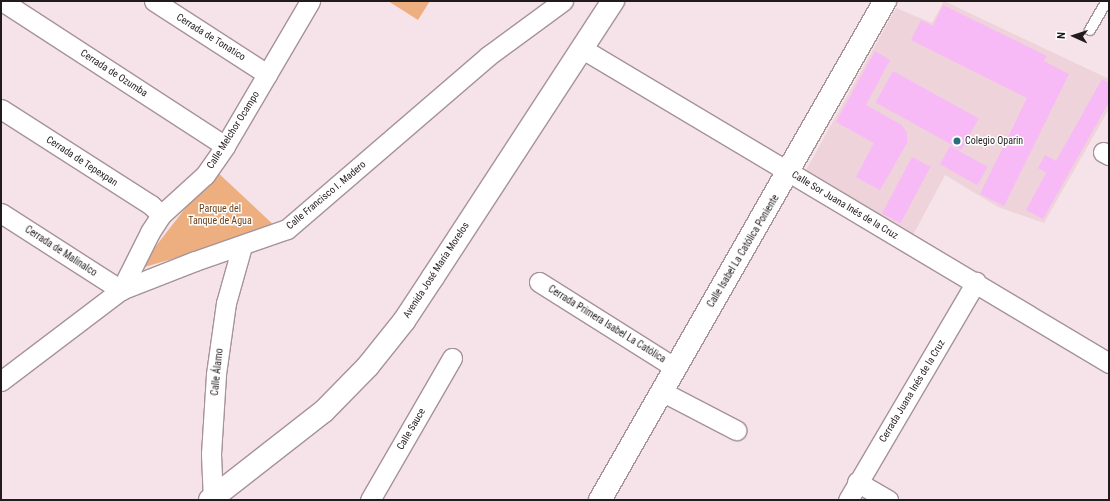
<!DOCTYPE html>
<meta charset="utf-8">
<style>
body{margin:0}
#map{position:relative;width:1110px;height:501px;overflow:hidden;background:#f6e3e9;font-family:"Roboto Condensed",sans-serif}
div>[style]{position:absolute}
.built>*{inset:0;background:#efd3db}
.green>*{inset:0;background:#edaf80}
.building>*{inset:0;background:#f7baf6;transform-origin:0 0}
.roads{filter:drop-shadow(1px 0 #a59398) drop-shadow(-1px 0 #a59398) drop-shadow(0 1px #a59398) drop-shadow(0 -1px #a59398)}
.service>*{height:10px;margin:-5px;padding:0 5px;transform-origin:5px;border-radius:5px;background:#fff}
.minor>*{height:19px;margin:-9.5px;padding:0 9.5px;transform-origin:9.5px;border-radius:9.5px;background:#fff}
.secondary>*{height:22px;margin:-11px;padding:0 11px;transform-origin:11px;border-radius:11px;background:#fff}
.dots>*{width:11px;height:11px;translate:-50% -50%;box-sizing:border-box;border:2px solid #fff;border-radius:50%}
span{translate:-50% -50%;white-space:nowrap;text-align:center;line-height:1.15;-webkit-text-stroke:3px #fff;paint-order:stroke}
.street-label{font-size:10px;color:#221b1d}
.poi-label{font-size:10px;color:#221b1d}
.left{translate:0 -50%;text-align:left}
.park-label{font-size:10px;color:#6b3f18}
.frame{position:absolute;inset:0;border:2px solid #221b1d;pointer-events:none}
.north{position:absolute;left:1054px;top:16px;width:40px;height:40px;-webkit-text-stroke:3px #fff;paint-order:stroke;rotate:273deg;font-size:11px;font-weight:700;line-height:16px;text-align:center;color:#221b1d}
.north::after{content:'';display:block;margin:auto;width:14px;height:18px;background:#221b1d;clip-path:polygon(50% 0,100% 100%,50% 72%,0 100%)}
</style>
<div id="map">
<div class="built">
<div style="clip-path:polygon(944px 1px,1109px 79px,1109px 109px,1044px 223px,998px 207px,945px 175px,912px 237px,805px 172px,896px 8px,932px 23px)"></div>
</div>
<div class="green">
<div style="clip-path:polygon(388px 1px,430px 1px,418px 20px)"></div>
<div style="clip-path:polygon(215px 170px,277px 228px,138px 269px)"></div>
</div>
<div class="building">
<div style="clip-path:polygon(943px 5px,1047px 56px,1044px 61px,1069px 74px,1004px 206px,980px 194px,1027px 98px,911px 40px,921px 20px,933px 26px)"></div>
<div style="clip-path:polygon(875px 51px,890px 60px,866px 105px,902px 125px,907px 133px,907px 143px,880px 190px,856px 177px,874px 143px,836px 122px)"></div>
<div style="left:893px;top:71px;width:98px;height:36px;rotate:29deg"></div>
<div style="clip-path:polygon(1102px 79px,1109px 83px,1109px 102px,1043px 219px,1026px 210px,1046px 173px,1038px 168px,1045px 155px,1056px 161px)"></div>
<div style="left:950px;top:146px;width:43px;height:21px;rotate:29deg"></div>
<div style="left:912px;top:157px;width:21px;height:64px;rotate:28deg"></div>
</div>
<div class="roads">
<div class="service">
<div style="left:1090px;top:30px;width:34px;rotate:-60deg"></div>
</div>
<div class="minor">
<div style="left:2px;top:1px;width:266px;rotate:33deg"></div>
<div style="left:154px;top:1px;width:135px;rotate:32.9deg"></div>
<div style="left:581px;top:48px;width:615px;rotate:30.82deg"></div>
<div style="left:1px;top:109px;width:178px;rotate:32.6deg"></div>
<div style="left:151px;top:205px;width:14px;rotate:45deg"></div>
<div style="left:1103px;top:152px;width:7px;rotate:27deg"></div>
<div style="left:1px;top:213px;width:143px;rotate:32.7deg"></div>
<div style="left:121px;top:290px;width:65px;rotate:-63.4deg"></div>
<div style="left:150px;top:232px;width:20px;rotate:-57deg"></div>
<div style="left:161px;top:215px;width:59px;rotate:-42.3deg"></div>
<div style="left:205px;top:175px;width:35px;rotate:-55deg"></div>
<div style="left:225px;top:146px;width:168px;rotate:-59.6deg"></div>
<div style="left:539px;top:282px;width:160px;rotate:32.2deg"></div>
<div style="left:1px;top:381px;width:151px;rotate:-37.2deg"></div>
<div style="left:121px;top:290px;width:79px;rotate:-21.4deg"></div>
<div style="left:195px;top:261px;width:97px;rotate:-19.2deg"></div>
<div style="left:287px;top:229px;width:265px;rotate:-40.7deg"></div>
<div style="left:488px;top:56px;width:93px;rotate:-36.3deg"></div>
<div style="left:661px;top:391px;width:85px;rotate:27.5deg"></div>
<div style="left:857px;top:482px;width:36px;rotate:30deg"></div>
<div style="left:213px;top:500px;width:46px;rotate:-92.5deg"></div>
<div style="left:211px;top:454px;width:80px;rotate:-86.4deg"></div>
<div style="left:216px;top:374px;width:72px;rotate:-82deg"></div>
<div style="left:226px;top:303px;width:59px;rotate:-74.3deg"></div>
<div style="left:370px;top:500px;width:164px;rotate:-60deg"></div>
<div style="left:848px;top:500px;width:253px;rotate:-59.6deg"></div>
</div>
<div class="secondary">
<div style="left:210px;top:500px;width:145px;rotate:-38deg"></div>
<div style="left:324px;top:411px;width:63px;rotate:-45.6deg"></div>
<div style="left:368px;top:366px;width:58px;rotate:-51.3deg"></div>
<div style="left:404px;top:321px;width:53px;rotate:-56.6deg"></div>
<div style="left:433px;top:277px;width:330px;rotate:-56.9deg"></div>
<div style="left:600px;top:500px;width:575px;rotate:-60.27deg"></div>
</div>
</div>
<div class="dots">
<div style="left:957px;top:141px;background:#277079"></div>
</div>
<div class="street-label">
<span style="left:211px;top:37px;rotate:32deg">Cerrada de Tonatico</span>
<span style="left:114px;top:73px;rotate:33deg">Cerrada de Ozumba</span>
<span style="left:233px;top:130px;rotate:-58deg">Calle Melchor Ocampo</span>
<span style="left:82px;top:161px;rotate:33deg">Cerrada de Tepexpan</span>
<span style="left:326px;top:195px;rotate:-40deg">Calle Francisco I. Madero</span>
<span style="left:845px;top:205px;rotate:31deg">Calle Sor Juana Inés de la Cruz</span>
<span style="left:61px;top:251px;rotate:33deg">Cerrada de Malinalco</span>
<span style="left:743px;top:251px;rotate:-59deg">Calle Isabel La Católica Poniente</span>
<span style="left:436px;top:270px;rotate:-57deg">Avenida José María Morelos</span>
<span style="left:607px;top:324px;rotate:32deg">Cerrada Primera Isabel La Católica</span>
<span style="left:217px;top:372px;rotate:-84deg">Calle Álamo</span>
<span style="left:912px;top:391px;rotate:-59deg">Cerrada Juana Inés de la Cruz</span>
<span style="left:411px;top:429px;rotate:-60deg">Calle Sauce</span>
</div>
<div class="poi-label">
<span class="left" style="left:965px;top:141px">Colegio Oparin</span>
</div>
<div class="park-label">
<span style="left:220px;top:214px">Parque del<br>Tanque de Agua</span>
</div>
<div class="frame"></div>
<div class="north">N</div>
</div>
